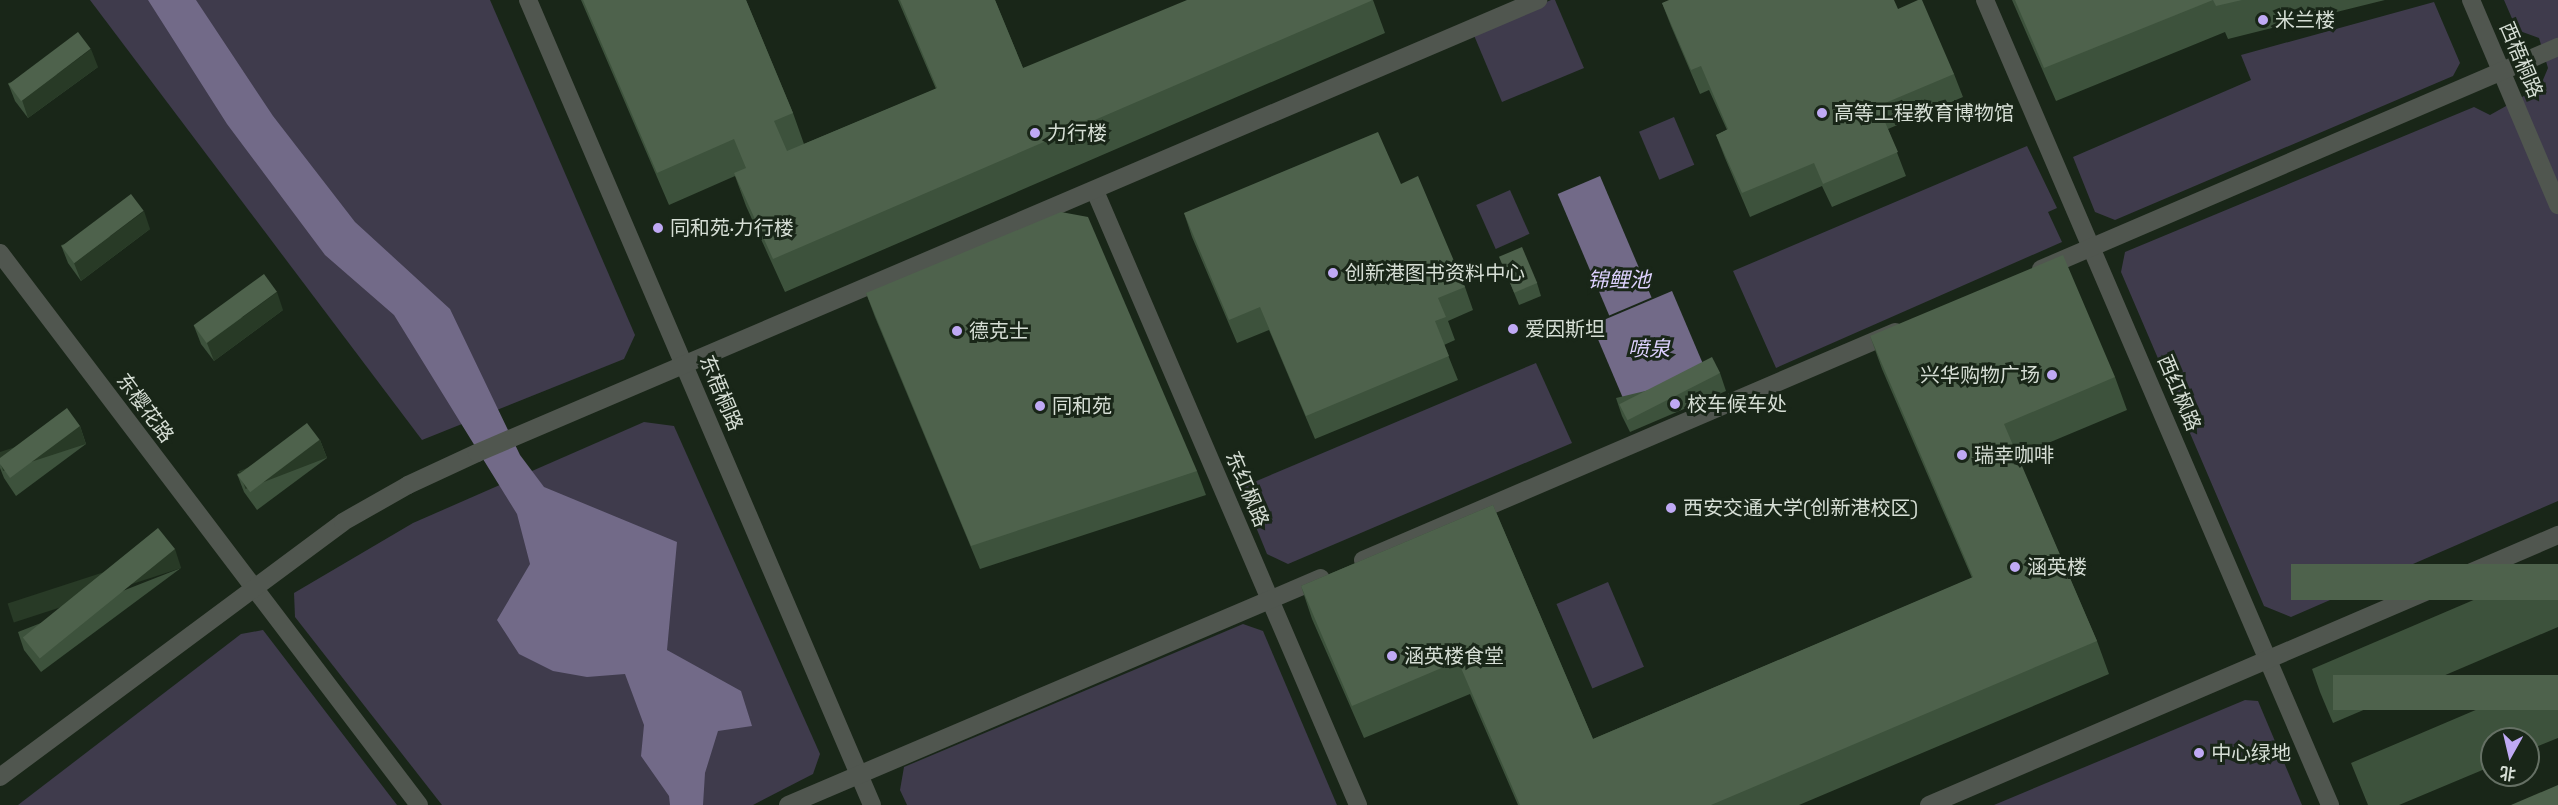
<!DOCTYPE html>
<meta charset="utf-8">
<style>
body{margin:0}
#map{position:relative;width:2558px;height:805px;overflow:hidden;background:#192618;font-family:"Space Grotesk","Noto Sans SC",sans-serif}
div>[style]{position:absolute}
.green>*{inset:0;background:#3f3b4c;transform-origin:0 0}
.water>*{inset:0;background:#726a88;transform-origin:0 0}
.minor>*{height:18px;margin:-9px;padding:0 9px;transform-origin:9px;border-radius:9px;background:#50564f}
.wall>*{inset:0;background:#3d523c}
.shaded-wall>*{inset:0;background:#283a26;transform-origin:0 0}
.building>*{inset:0;background:#4e624c;transform-origin:0 0}
.dots>*{width:16px;height:16px;translate:-50% -50%;box-sizing:border-box;border:3px solid #192618;border-radius:50%}
span{translate:-50% -50%;white-space:nowrap;text-align:center;line-height:1.15;-webkit-text-stroke:6px #192618;paint-order:stroke}
.poi-label{font-size:20px;color:#d6ded5}
.left{translate:0 -50%;text-align:left}
.right{translate:-100% -50%;text-align:right}
.street-label{font-size:20px;color:#d6ded5}
.water-label{font-size:21px;color:#ddd1fe;font-style:italic}
.north{position:absolute;left:2480px;top:727px;width:60px;height:60px;box-sizing:border-box;background:#192618;border:2px solid #657064;border-radius:50%;rotate:188deg;font-size:16px;font-weight:700;line-height:24px;text-align:center;color:#d6ded5}
.north::after{content:'';display:block;margin:auto;width:21px;height:27px;background:#bfa9f4;clip-path:polygon(50% 0,100% 100%,50% 72%,0 100%)}
</style>
<div id="map">
<div class="green">
<div style="clip-path:polygon(90px 0,490px 0,635px 335px,624px 359px,422px 440px)"></div>
<div style="clip-path:polygon(1551px 0,1555px 0,1584px 68px,1502px 102px,1473px 33px)"></div>
<div style="clip-path:polygon(2504px 0,2558px 0,2558px 501px,2291px 617px,2264px 606px,2121px 272px,2125px 252px,2474px 107px,2490px 115px,2540px 87px,2548px 68px,2539px 38px,2517px 30px)"></div>
<div style="clip-path:polygon(2434px 2px,2460px 63px,2453px 76px,2115px 220px,2095px 212px,2073px 157px,2251px 80px,2241px 55px)"></div>
<div style="left:1674px;top:117px;width:52px;height:38px;rotate:67deg"></div>
<div style="clip-path:polygon(2027px 146px,2057px 208px,2048px 212px,2062px 242px,1776px 368px,1733px 271px)"></div>
<div style="left:1510px;top:190px;width:48px;height:37px;rotate:66deg"></div>
<div style="clip-path:polygon(1536px 363px,1572px 443px,1288px 564px,1267px 554px,1240px 488px)"></div>
<div style="clip-path:polygon(644px 422px,674px 426px,820px 754px,813px 774px,753px 805px,442px 805px,295px 617px,294px 593px,413px 523px)"></div>
<div style="left:1608px;top:582px;width:92px;height:56px;rotate:67deg"></div>
<div style="clip-path:polygon(1243px 624px,1263px 631px,1337px 805px,907px 805px,900px 790px,904px 767px)"></div>
<div style="clip-path:polygon(263px 630px,397px 805px,18px 805px,241px 634px)"></div>
<div style="clip-path:polygon(2245px 700px,2258px 701px,2302px 805px,1994px 805px)"></div>
</div>
<div class="water">
<div style="clip-path:polygon(148px 0,196px 0,273px 116px,355px 222px,450px 309px,520px 455px,544px 487px,677px 542px,667px 650px,741px 691px,752px 726px,718px 731px,705px 773px,703px 805px,670px 805px,669px 796px,641px 756px,644px 725px,625px 674px,587px 677px,553px 671px,519px 654px,497px 620px,530px 564px,517px 514px,394px 315px,325px 255px,227px 124px)"></div>
<div style="left:1600px;top:176px;width:132px;height:46px;rotate:67deg"></div>
<div style="left:1672px;top:291px;width:90px;height:87px;rotate:67deg"></div>
</div>
<div class="minor">
<div style="left:528px;top:0;width:875px;rotate:66.86deg"></div>
<div style="left:1985px;top:0;width:876px;rotate:66.8deg"></div>
<div style="left:2471px;top:0;width:223px;rotate:67deg"></div>
<div style="left:1095px;top:191px;width:668px;rotate:66.81deg"></div>
<div style="left:0;top:253px;width:693px;rotate:52.8deg"></div>
<div style="left:2041px;top:269px;width:563px;rotate:-23.24deg"></div>
<div style="left:1363px;top:560px;width:579px;rotate:-23.2deg"></div>
<div style="left:0;top:777px;width:427px;rotate:-36.6deg"></div>
<div style="left:343px;top:522px;width:75px;rotate:-29.6deg"></div>
<div style="left:408px;top:485px;width:76px;rotate:-24.9deg"></div>
<div style="left:477px;top:453px;width:1154px;rotate:-23.12deg"></div>
<div style="left:788px;top:805px;width:579px;rotate:-23.07deg"></div>
<div style="left:1929px;top:805px;width:685px;rotate:-23.23deg"></div>
</div>
<div class="wall">
<div style="clip-path:polygon(581px 0,746px 0,793px 113px,804px 144px,936px 89px,898px 0,995px 0,1023px 68px,1373px 0,1385px 33px,785px 292px,746px 206px,735px 176px,669px 205px)"></div>
<div style="clip-path:polygon(2012px 0,2385px 0,2228px 39px,2225px 32px,2056px 101px)"></div>
<div style="clip-path:polygon(1662px 3px,1898px 9px,1954px 74px,1963px 97px,1888px 129px,1906px 176px,1832px 207px,1822px 186px,1750px 217px,1725px 158px,1716px 135px,1727px 130px,1709px 90px,1700px 94px,1671px 26px)"></div>
<div style="clip-path:polygon(98px 67px,28px 118px,15px 101px,8px 83px)"></div>
<div style="clip-path:polygon(1401px 184px,1465px 287px,1473px 310px,1448px 321px,1455px 340px,1444px 345px,1458px 380px,1315px 439px,1269px 330px,1237px 343px,1192px 237px,1184px 213px)"></div>
<div style="clip-path:polygon(150px 229px,81px 281px,68px 263px,61px 245px)"></div>
<div style="clip-path:polygon(1504px 268px,1537px 283px,1541px 296px,1519px 305px)"></div>
<div style="clip-path:polygon(866px 293px,1197px 471px,1206px 495px,980px 569px,875px 317px)"></div>
<div style="clip-path:polygon(283px 310px,214px 361px,201px 344px,194px 326px)"></div>
<div style="clip-path:polygon(1870px 336px,2115px 377px,2127px 410px,2017px 456px,2097px 641px,2109px 674px,1799px 805px,1518px 805px,1470px 694px,1364px 738px,1312px 619px,1301px 586px,1493px 505px,1593px 739px,1972px 578px,1882px 369px)"></div>
<div style="clip-path:polygon(1720px 373px,1726px 391px,1630px 432px,1622px 416px,1616px 398px)"></div>
<div style="clip-path:polygon(80px 426px,86px 444px,16px 496px,4px 478px,0 468px,0 458px)"></div>
<div style="clip-path:polygon(320px 440px,327px 458px,257px 510px,244px 492px,237px 474px)"></div>
<div style="clip-path:polygon(2558px 564px,2558px 627px,2333px 723px,2320px 692px,2312px 669px)"></div>
<div style="clip-path:polygon(181px 568px,41px 672px,24px 650px,18px 632px)"></div>
<div style="clip-path:polygon(2558px 675px,2558px 738px,2528px 750px,2528px 739px,2492px 739px,2492px 766px,2399px 805px,2368px 805px,2351px 763px)"></div>
</div>
<div class="shaded-wall">
<div style="clip-path:polygon(91px 49px,98px 67px,28px 118px,22px 100px)"></div>
<div style="clip-path:polygon(144px 211px,150px 229px,81px 281px,74px 263px)"></div>
<div style="clip-path:polygon(277px 292px,283px 310px,214px 361px,207px 343px)"></div>
<div style="left:80px;top:426px;width:19px;height:87px;rotate:72deg"></div>
<div style="left:320px;top:440px;width:19px;height:87px;rotate:69deg"></div>
<div style="left:175px;top:549px;width:20px;height:176px;rotate:72deg"></div>
</div>
<div class="building">
<div style="clip-path:polygon(583px 0,746px 0,793px 113px,774px 121px,787px 151px,937px 88px,900px 0,995px 0,1023px 68px,1187px 0,1373px 0,773px 259px,734px 173px,746px 168px,734px 139px,657px 173px)"></div>
<div style="clip-path:polygon(1669px 0,1894px 0,1898px 9px,1918px 0,1922px 0,1954px 74px,1878px 106px,1898px 152px,1823px 184px,1814px 163px,1742px 193px,1716px 135px,1728px 129px,1701px 66px,1691px 70px,1662px 3px)"></div>
<div style="clip-path:polygon(2015px 0,2213px 0,2044px 68px)"></div>
<div style="clip-path:polygon(2213px 0,2242px 0,2216px 6px)"></div>
<div style="left:78px;top:32px;width:21px;height:87px;rotate:53deg"></div>
<div style="clip-path:polygon(1378px 132px,1401px 184px,1418px 176px,1465px 287px,1438px 298px,1446px 317px,1435px 321px,1449px 356px,1306px 416px,1260px 307px,1229px 320px,1184px 213px)"></div>
<div style="left:131px;top:194px;width:21px;height:87px;rotate:53deg"></div>
<div style="clip-path:polygon(1061px 212px,1088px 217px,1197px 471px,971px 546px,866px 293px)"></div>
<div style="left:1522px;top:247px;width:39px;height:25px;rotate:67deg"></div>
<div style="clip-path:polygon(2063px 255px,2115px 377px,2004px 424px,2097px 641px,1711px 805px,1520px 805px,1458px 661px,1352px 706px,1301px 586px,1493px 505px,1593px 739px,1973px 577px,1870px 336px)"></div>
<div style="left:264px;top:274px;width:22px;height:87px;rotate:54deg"></div>
<div style="left:1712px;top:357px;width:18px;height:104px;rotate:63deg"></div>
<div style="clip-path:polygon(67px 408px,80px 426px,10px 478px,0 464px,0 458px)"></div>
<div style="left:307px;top:423px;width:21px;height:87px;rotate:53deg"></div>
<div style="left:158px;top:528px;width:27px;height:174px;rotate:51deg"></div>
<div style="left:2558px;top:564px;width:36px;height:267px;rotate:90deg"></div>
<div style="left:2558px;top:675px;width:35px;height:225px;rotate:90deg"></div>
<div style="clip-path:polygon(2558px 785px,2558px 805px,2511px 805px)"></div>
</div>
<div class="dots">
<div style="left:2263px;top:20px;background:#bfa9f4"></div>
<div style="left:1822px;top:113px;background:#bfa9f4"></div>
<div style="left:1035px;top:133px;background:#bfa9f4"></div>
<div style="left:658px;top:228px;background:#bfa9f4"></div>
<div style="left:1333px;top:273px;background:#bfa9f4"></div>
<div style="left:1513px;top:329px;background:#bfa9f4"></div>
<div style="left:957px;top:331px;background:#bfa9f4"></div>
<div style="left:2052px;top:375px;background:#bfa9f4"></div>
<div style="left:1675px;top:404px;background:#bfa9f4"></div>
<div style="left:1040px;top:406px;background:#bfa9f4"></div>
<div style="left:1962px;top:455px;background:#bfa9f4"></div>
<div style="left:1671px;top:508px;background:#bfa9f4"></div>
<div style="left:2015px;top:567px;background:#bfa9f4"></div>
<div style="left:1392px;top:656px;background:#bfa9f4"></div>
<div style="left:2199px;top:753px;background:#bfa9f4"></div>
</div>
<div class="poi-label">
<span class="left" style="left:2275px;top:20px">米兰楼</span>
<span class="left" style="left:1834px;top:113px">高等工程教育博物馆</span>
<span class="left" style="left:1047px;top:133px">力行楼</span>
<span class="left" style="left:670px;top:228px">同和苑·力行楼</span>
<span class="left" style="left:1345px;top:273px">创新港图书资料中心</span>
<span class="left" style="left:1525px;top:329px">爱因斯坦</span>
<span class="left" style="left:969px;top:331px">德克士</span>
<span class="right" style="left:2040px;top:375px">兴华购物广场</span>
<span class="left" style="left:1687px;top:404px">校车候车处</span>
<span class="left" style="left:1052px;top:406px">同和苑</span>
<span class="left" style="left:1974px;top:455px">瑞幸咖啡</span>
<span class="left" style="left:1683px;top:508px">西安交通大学(创新港校区)</span>
<span class="left" style="left:2027px;top:567px">涵英楼</span>
<span class="left" style="left:1404px;top:656px">涵英楼食堂</span>
<span class="left" style="left:2211px;top:753px">中心绿地</span>
</div>
<div class="street-label">
<span style="left:2521px;top:60px;rotate:67deg">西梧桐路</span>
<span style="left:721px;top:393px;rotate:67deg">东梧桐路</span>
<span style="left:2179px;top:393px;rotate:67deg">西红枫路</span>
<span style="left:145px;top:408px;rotate:53deg">东樱花路</span>
<span style="left:1247px;top:489px;rotate:67deg">东红枫路</span>
</div>
<div class="water-label">
<span style="left:1619px;top:280px">锦鲤池</span>
<span style="left:1649px;top:349px">喷泉</span>
</div>
<div class="north">北</div>
</div>
